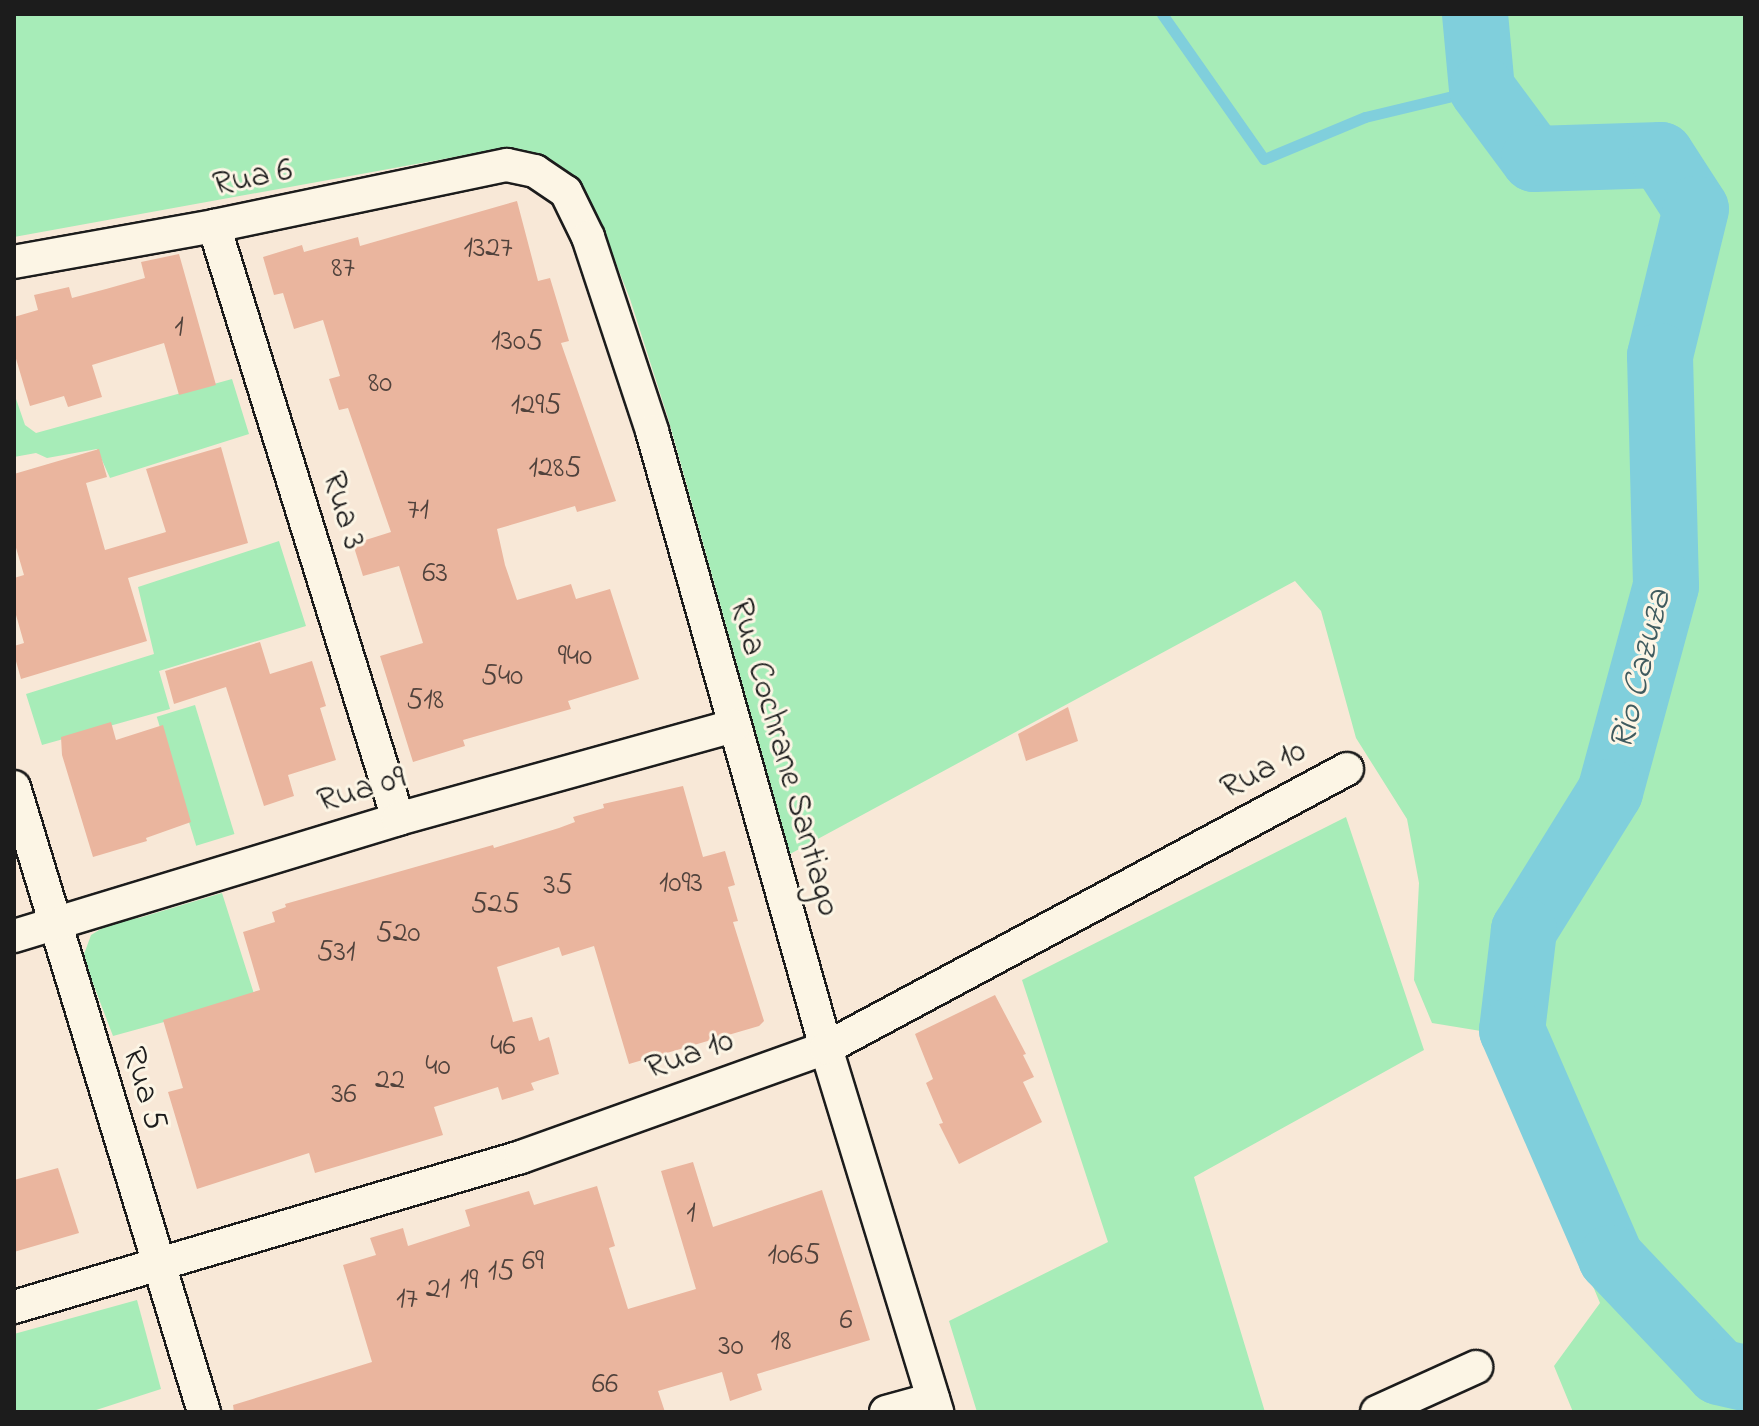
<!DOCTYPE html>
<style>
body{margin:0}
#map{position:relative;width:1759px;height:1426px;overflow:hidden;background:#f8e8d7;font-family:"Indie Flower",sans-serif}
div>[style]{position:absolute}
.green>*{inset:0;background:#a7ecb8;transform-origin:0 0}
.stream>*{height:11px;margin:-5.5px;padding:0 5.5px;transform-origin:5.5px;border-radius:5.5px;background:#80cfdc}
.river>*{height:66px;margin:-33px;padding:0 33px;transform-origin:33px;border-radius:33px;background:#80cfdc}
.building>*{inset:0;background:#eab59e}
.roads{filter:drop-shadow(2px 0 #1c1c1c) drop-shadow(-2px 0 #1c1c1c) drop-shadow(0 2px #1c1c1c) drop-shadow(0 -2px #1c1c1c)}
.street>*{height:32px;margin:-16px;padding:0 16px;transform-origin:16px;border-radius:16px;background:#fcf5e5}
span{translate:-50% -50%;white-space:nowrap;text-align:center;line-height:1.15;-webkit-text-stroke:6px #fcf5e5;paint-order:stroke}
.number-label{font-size:30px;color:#50423c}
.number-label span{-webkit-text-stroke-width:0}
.street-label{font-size:34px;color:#1c1c1c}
.water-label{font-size:36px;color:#3f5b5f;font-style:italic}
.frame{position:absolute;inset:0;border:16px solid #1c1c1c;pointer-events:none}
</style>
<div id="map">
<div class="green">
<div style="clip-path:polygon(14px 14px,1745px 14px,1745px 1412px,1573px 1412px,1554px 1366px,1600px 1303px,1487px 1032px,1432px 1023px,1414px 980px,1419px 883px,1407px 819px,1356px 738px,1321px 611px,1295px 581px,790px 854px,668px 418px,630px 299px,598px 217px,579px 182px,540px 155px,504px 148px,14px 237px)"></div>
<div style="clip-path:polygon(232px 379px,249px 434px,110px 478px,97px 449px,47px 458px,36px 453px,14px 457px,14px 393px,25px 425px,36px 433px)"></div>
<div style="clip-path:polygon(279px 541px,306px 626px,159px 671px,170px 709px,42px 745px,26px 694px,154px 654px,138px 587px)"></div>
<div style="left:195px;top:705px;width:135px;height:40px;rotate:73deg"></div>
<div style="clip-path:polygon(1346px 817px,1424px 1050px,1194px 1177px,1265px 1412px,977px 1412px,949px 1321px,1108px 1242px,1022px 980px)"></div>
<div style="clip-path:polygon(222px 893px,255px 997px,113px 1036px,83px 957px,91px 935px,117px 919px,139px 918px)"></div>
<div style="clip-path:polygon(137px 1300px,161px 1389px,90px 1412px,14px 1412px,14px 1334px)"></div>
</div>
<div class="stream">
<div style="left:1162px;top:14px;width:177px;rotate:54.9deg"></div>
<div style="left:1264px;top:159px;width:109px;rotate:-22.6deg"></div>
<div style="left:1365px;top:117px;width:120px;rotate:-13.5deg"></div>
</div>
<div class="river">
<div style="left:1475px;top:14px;width:75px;rotate:84.7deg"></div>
<div style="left:1482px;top:89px;width:87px;rotate:53.4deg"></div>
<div style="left:1534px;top:159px;width:127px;rotate:-1.8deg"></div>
<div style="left:1661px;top:155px;width:64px;rotate:57.1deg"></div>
<div style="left:1696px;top:209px;width:151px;rotate:103.8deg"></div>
<div style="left:1660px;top:356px;width:230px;rotate:88.5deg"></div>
<div style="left:1666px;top:586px;width:213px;rotate:105.2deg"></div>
<div style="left:1610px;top:792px;width:163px;rotate:121.9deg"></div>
<div style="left:1524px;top:930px;width:101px;rotate:96.8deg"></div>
<div style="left:1512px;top:1030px;width:249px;rotate:66.5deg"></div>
<div style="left:1611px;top:1258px;width:157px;rotate:46.5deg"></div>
<div style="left:1719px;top:1372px;width:27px;rotate:13deg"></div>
</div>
<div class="building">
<div style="clip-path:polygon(517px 201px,538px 281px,550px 278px,569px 341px,561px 343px,616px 501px,577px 512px,575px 506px,497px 529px,505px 565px,517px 600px,571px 584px,576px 599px,610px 589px,639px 679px,568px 701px,571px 709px,463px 740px,465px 746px,413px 762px,380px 656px,423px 643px,399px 566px,363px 576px,353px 544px,391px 532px,348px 408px,339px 410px,329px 379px,340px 376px,323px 320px,294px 329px,283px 293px,274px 295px,263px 257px,302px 245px,304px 252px,358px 237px,360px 246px)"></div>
<div style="clip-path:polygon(179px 254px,216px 385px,179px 395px,164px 343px,92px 365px,102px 397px,68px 407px,64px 396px,30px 406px,14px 352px,14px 317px,38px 310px,34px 295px,69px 287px,72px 298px,106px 289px,145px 278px,141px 262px)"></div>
<div style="clip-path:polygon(221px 447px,248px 543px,128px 578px,147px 641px,21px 679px,14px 654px,14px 646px,24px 643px,14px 608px,14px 578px,24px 575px,14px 541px,14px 474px,99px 449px,107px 477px,86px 483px,105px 550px,166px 532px,146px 469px)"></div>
<div style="clip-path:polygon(260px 642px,270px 674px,312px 661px,326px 706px,320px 708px,336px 760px,288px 775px,294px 796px,264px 806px,226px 687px,174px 704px,165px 671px)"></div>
<div style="clip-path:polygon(1068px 707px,1078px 741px,1026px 761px,1018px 734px)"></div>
<div style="clip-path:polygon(111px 722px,116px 740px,163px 725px,191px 822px,146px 838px,147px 841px,93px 857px,62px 755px,61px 737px)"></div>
<div style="clip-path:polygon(683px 786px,703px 857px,725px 851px,735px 885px,728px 887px,738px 921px,733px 922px,764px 1021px,759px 1026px,629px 1064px,594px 946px,562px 956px,559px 947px,497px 967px,513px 1022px,532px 1017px,539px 1041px,549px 1037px,559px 1074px,531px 1083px,534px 1090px,502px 1100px,498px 1087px,434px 1107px,443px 1135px,315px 1173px,309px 1153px,197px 1189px,168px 1092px,183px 1088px,163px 1020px,260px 990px,243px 932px,275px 922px,272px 912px,286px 907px,285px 904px,493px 845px,494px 848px,559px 828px,575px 822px,573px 817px,604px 808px,603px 804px)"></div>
<div style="clip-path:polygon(995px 995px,1026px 1054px,1023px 1055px,1034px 1077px,1023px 1082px,1042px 1122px,959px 1164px,939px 1124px,943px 1123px,926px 1083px,933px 1079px,915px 1034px)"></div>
<div style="clip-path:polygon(693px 1162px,713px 1227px,822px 1190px,870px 1340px,757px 1374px,762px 1390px,730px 1401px,722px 1372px,658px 1391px,665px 1412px,234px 1412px,233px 1405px,372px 1362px,343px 1265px,376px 1255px,370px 1238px,403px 1228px,408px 1246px,470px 1226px,465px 1210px,529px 1191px,534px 1205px,597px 1186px,615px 1246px,609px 1248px,628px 1309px,696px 1289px,661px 1171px)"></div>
<div style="clip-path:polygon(58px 1168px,79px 1233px,14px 1252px,14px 1180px)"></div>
</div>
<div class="roads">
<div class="street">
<div style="left:214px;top:226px;width:621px;rotate:72.76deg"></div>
<div style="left:14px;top:262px;width:203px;rotate:-10.2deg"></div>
<div style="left:214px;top:226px;width:299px;rotate:-11.8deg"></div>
<div style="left:507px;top:165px;width:29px;rotate:12deg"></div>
<div style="left:535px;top:171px;width:37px;rotate:34deg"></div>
<div style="left:566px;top:192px;width:50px;rotate:63.9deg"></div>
<div style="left:588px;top:237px;width:204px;rotate:71.7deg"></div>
<div style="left:652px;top:431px;width:641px;rotate:74.25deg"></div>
<div style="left:826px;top:1048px;width:381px;rotate:73deg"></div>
<div style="left:14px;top:787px;width:653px;rotate:73.09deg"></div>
<div style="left:14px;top:936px;width:401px;rotate:-16.9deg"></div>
<div style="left:398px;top:819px;width:348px;rotate:-15.5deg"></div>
<div style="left:14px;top:1307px;width:529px;rotate:-16.48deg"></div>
<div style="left:521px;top:1157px;width:324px;rotate:-19.7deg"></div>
<div style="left:826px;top:1048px;width:591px;rotate:-28.17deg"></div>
<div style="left:886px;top:1412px;width:49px;rotate:-15.5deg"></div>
<div style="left:1377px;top:1412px;width:109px;rotate:-24.4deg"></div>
</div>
</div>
<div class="number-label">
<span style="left:488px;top:249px">1327</span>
<span style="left:343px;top:269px">87</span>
<span style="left:179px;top:328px">1</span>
<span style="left:517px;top:342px">1305</span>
<span style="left:380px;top:384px">80</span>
<span style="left:536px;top:406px">1295</span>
<span style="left:555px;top:469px">1285</span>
<span style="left:418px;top:511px">71</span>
<span style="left:435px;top:574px">63</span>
<span style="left:575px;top:657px">940</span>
<span style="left:502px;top:677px">540</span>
<span style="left:425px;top:701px">518</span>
<span style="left:681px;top:884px">1093</span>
<span style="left:558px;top:886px">35</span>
<span style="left:495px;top:905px">525</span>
<span style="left:398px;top:934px">520</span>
<span style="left:336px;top:953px">531</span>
<span style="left:503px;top:1047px">46</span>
<span style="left:438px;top:1067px">40</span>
<span style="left:390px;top:1081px">22</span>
<span style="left:344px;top:1095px">36</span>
<span style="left:691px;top:1214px">1</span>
<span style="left:794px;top:1256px">1065</span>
<span style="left:533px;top:1262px">69</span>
<span style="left:501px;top:1272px">15</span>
<span style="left:469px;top:1281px">19</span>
<span style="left:438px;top:1290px">21</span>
<span style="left:407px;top:1300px">17</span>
<span style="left:846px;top:1321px">6</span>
<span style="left:781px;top:1342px">18</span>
<span style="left:731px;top:1347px">30</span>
<span style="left:605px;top:1385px">66</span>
</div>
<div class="street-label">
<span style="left:253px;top:179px;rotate:-12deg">Rua 6</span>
<span style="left:342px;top:511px;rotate:73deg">Rua 3</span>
<span style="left:783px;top:758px;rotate:74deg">Rua Cochrane Santiago</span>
<span style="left:1264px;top:771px;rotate:-28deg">Rua 10</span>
<span style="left:362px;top:791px;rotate:-17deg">Rua 09</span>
<span style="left:690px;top:1056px;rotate:-20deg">Rua 10</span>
<span style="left:143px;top:1089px;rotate:73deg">Rua 5</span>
</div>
<div class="water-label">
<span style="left:1642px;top:670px;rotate:-76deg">Rio Cazuza</span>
</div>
<div class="frame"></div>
</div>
